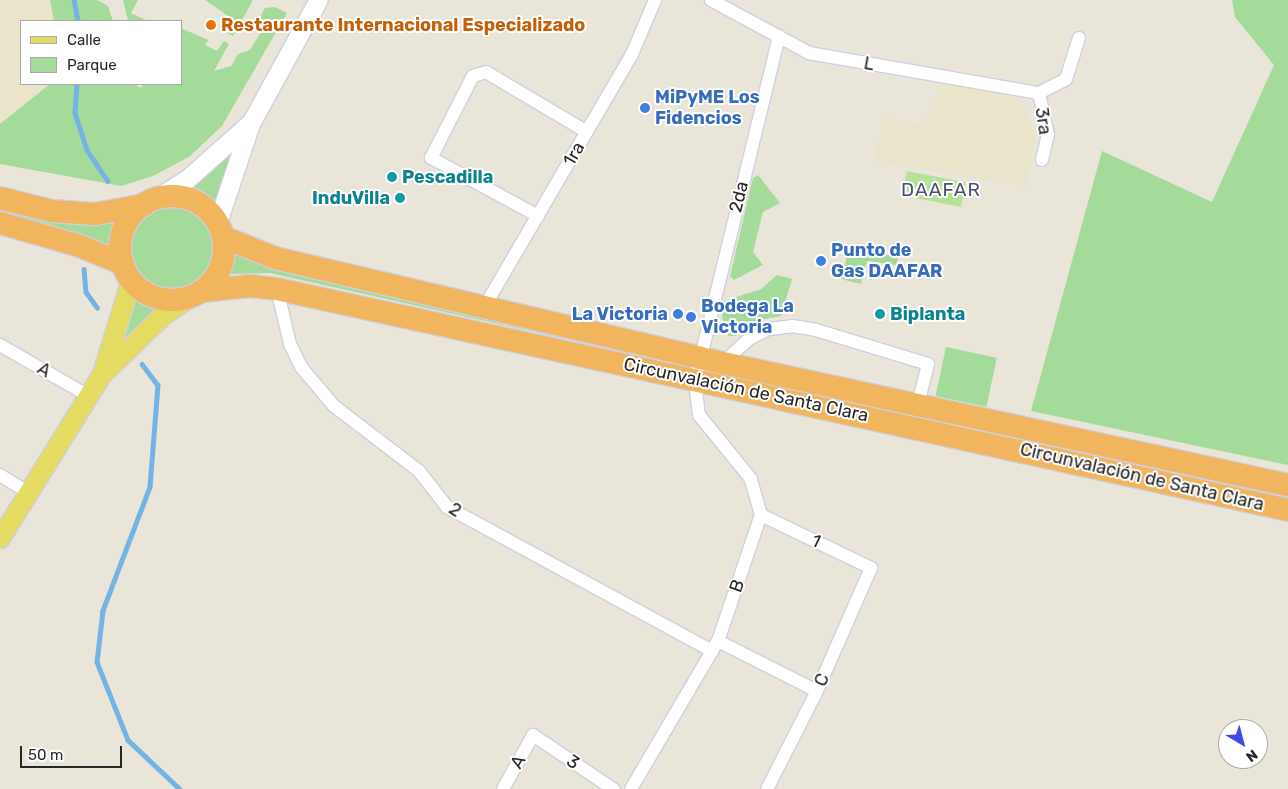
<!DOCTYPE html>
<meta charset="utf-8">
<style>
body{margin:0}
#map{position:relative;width:1288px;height:789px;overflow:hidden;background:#e9e5d9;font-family:Rubik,sans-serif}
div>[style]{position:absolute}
.education>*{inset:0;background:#e9e4ca}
.green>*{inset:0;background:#a5db9a;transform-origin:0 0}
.round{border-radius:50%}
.pitch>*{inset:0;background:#b5e296;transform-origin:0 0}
.stream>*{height:4.5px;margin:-2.25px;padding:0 2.25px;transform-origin:2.25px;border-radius:2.25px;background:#74b3e3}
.roads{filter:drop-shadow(1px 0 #cfcfdf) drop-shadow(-1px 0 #cfcfdf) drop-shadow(0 1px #cfcfdf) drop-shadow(0 -1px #cfcfdf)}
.street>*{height:12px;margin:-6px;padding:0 6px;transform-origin:6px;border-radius:6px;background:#fff}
.secondary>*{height:18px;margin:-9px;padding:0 9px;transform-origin:9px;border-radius:9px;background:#fff}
.primary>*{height:19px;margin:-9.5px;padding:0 9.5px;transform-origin:9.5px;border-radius:9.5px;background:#e4db63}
.highway>*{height:22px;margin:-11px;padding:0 11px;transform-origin:11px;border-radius:11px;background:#f0b55d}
.highway>.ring{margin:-11px;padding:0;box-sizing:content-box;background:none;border:22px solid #f0b55d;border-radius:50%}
.dots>*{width:14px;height:14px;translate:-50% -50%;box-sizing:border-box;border:2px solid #fff;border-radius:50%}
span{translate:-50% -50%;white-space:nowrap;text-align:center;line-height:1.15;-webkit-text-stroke:4px #fff;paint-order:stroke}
.food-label{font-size:18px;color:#c56008;font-weight:700}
.left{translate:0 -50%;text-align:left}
.street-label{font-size:18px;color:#272727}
.shop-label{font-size:18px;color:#366cbe;font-weight:700}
.right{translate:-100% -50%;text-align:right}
.culture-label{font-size:18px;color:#0d838f;font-weight:700}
.neighbourhood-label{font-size:19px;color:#4c4c73;letter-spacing:1px}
.legend{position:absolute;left:20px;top:20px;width:162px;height:65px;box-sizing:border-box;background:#fff;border:1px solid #a9a9a9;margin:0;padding:6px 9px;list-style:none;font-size:15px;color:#272727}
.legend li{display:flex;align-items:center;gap:10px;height:25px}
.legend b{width:25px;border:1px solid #a9a9a9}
.north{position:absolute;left:1218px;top:719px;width:50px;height:50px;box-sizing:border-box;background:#fff;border:1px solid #a9a9a9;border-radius:50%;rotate:143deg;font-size:14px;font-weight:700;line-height:20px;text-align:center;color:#272727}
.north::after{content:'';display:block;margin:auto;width:18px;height:22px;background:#4549ea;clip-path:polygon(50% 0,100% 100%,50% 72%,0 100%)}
.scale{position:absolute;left:20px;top:746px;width:102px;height:22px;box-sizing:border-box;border:2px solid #272727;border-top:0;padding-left:6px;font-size:15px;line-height:18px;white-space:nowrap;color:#272727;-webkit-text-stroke:4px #fff;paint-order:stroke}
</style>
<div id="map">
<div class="education">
<div style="clip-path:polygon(0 0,50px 0,54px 21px,21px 21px,21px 84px,50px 84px,0 124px)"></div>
<div style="clip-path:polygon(944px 82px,1020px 99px,1035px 135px,1026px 186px,874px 161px,884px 118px,922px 125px)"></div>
</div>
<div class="green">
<div style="clip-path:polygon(50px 0,97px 0,108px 6px,113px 21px,54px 21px)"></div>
<div style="clip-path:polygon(123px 0,138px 0,131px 13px,148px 21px,128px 21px)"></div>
<div style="clip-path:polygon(205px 0,252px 0,252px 2px,233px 36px,227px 33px,234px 20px)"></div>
<div style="clip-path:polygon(1232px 0,1288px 0,1288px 465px,1031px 411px,1102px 151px,1212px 202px,1274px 65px,1235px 17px)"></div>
<div style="clip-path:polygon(275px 7px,287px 13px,222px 126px,189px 157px,153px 176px,121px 186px,0 164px,0 124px,50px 84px,134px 84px,141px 88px,143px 84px,181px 84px,181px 28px,208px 40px,205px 45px,217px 51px,224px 41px,229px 44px,214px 71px,231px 66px,238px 54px,250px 50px,263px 29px,260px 17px,265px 8px)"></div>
<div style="clip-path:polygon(238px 143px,220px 204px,189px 187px)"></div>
<div style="clip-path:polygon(758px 175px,780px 203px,763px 212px,753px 252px,763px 265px,734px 280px,730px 276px,753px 178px)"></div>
<div style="clip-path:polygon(0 205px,116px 222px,110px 245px,0 213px)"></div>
<div class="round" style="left:131px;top:206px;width:84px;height:84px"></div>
<div style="clip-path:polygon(850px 245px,898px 258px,896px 265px,867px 261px,861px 284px,841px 279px)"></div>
<div style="clip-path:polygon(237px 248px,670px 362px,270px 273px,230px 274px)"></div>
<div style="clip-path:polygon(777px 275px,792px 279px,781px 316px,759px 320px,736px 336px,728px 336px,722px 317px,724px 301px,761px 289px)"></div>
<div style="clip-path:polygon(131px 294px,158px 309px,116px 349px)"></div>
<div style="left:946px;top:347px;width:52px;height:50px;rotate:12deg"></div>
<div style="clip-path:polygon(732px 376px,1288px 492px,1288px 499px,734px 378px)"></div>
</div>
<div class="pitch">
<div style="left:907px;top:171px;width:60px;height:25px;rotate:11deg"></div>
</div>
<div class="stream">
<div style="left:74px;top:0;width:21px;rotate:79deg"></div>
<div style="left:77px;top:84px;width:29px;rotate:94deg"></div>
<div style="left:75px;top:113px;width:39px;rotate:72deg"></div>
<div style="left:87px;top:150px;width:37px;rotate:56deg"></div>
<div style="left:84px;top:269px;width:23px;rotate:85deg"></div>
<div style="left:86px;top:292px;width:19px;rotate:54deg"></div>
<div style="left:142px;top:364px;width:26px;rotate:53deg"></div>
<div style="left:158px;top:385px;width:102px;rotate:94.5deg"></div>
<div style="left:150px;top:487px;width:133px;rotate:110.8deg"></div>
<div style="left:103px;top:611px;width:51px;rotate:96.7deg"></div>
<div style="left:97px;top:662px;width:84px;rotate:68.3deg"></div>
<div style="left:128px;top:740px;width:71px;rotate:43.3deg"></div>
</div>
<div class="roads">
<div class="street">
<div style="left:711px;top:0;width:111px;rotate:28.4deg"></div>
<div style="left:809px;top:53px;width:233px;rotate:9.9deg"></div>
<div style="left:1042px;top:160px;width:26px;rotate:-77deg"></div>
<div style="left:1048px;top:135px;width:43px;rotate:-102.1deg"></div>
<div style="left:1039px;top:93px;width:30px;rotate:-27deg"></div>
<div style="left:1066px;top:79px;width:43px;rotate:-72.4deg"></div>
<div style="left:538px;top:216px;width:122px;rotate:-151.5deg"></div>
<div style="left:431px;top:158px;width:92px;rotate:-62.9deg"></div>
<div style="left:473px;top:76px;width:14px;rotate:-17deg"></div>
<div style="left:486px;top:72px;width:117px;rotate:30.7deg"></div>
<div style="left:277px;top:289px;width:57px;rotate:76.7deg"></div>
<div style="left:290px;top:344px;width:25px;rotate:64deg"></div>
<div style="left:301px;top:367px;width:51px;rotate:49.8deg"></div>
<div style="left:334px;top:406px;width:107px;rotate:37.4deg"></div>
<div style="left:419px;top:471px;width:46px;rotate:52.1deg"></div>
<div style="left:447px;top:507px;width:302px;rotate:28.5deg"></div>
<div style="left:486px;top:304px;width:290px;rotate:-59.7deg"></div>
<div style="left:632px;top:54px;width:59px;rotate:-66.9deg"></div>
<div style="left:0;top:345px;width:100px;rotate:29.9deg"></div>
<div style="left:723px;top:363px;width:35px;rotate:-43deg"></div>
<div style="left:749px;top:339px;width:22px;rotate:-27deg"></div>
<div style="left:769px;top:329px;width:23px;rotate:-7deg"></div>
<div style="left:792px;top:326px;width:24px;rotate:9deg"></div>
<div style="left:816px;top:330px;width:117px;rotate:16.9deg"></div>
<div style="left:928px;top:364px;width:41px;rotate:104deg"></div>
<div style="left:0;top:475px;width:31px;rotate:32deg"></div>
<div style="left:761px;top:515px;width:122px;rotate:25.7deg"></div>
<div style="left:871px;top:568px;width:134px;rotate:113.7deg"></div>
<div style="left:817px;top:691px;width:110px;rotate:117deg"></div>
<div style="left:718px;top:641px;width:111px;rotate:26.8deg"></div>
<div style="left:503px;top:789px;width:62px;rotate:-60.9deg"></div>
<div style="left:533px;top:735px;width:97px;rotate:34deg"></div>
<div style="left:631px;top:789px;width:172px;rotate:-59.6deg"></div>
<div style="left:718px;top:641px;width:133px;rotate:-71.2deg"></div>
<div style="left:761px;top:515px;width:37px;rotate:-106deg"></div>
<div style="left:751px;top:479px;width:82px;rotate:-129.1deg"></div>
<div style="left:699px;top:415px;width:34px;rotate:-97deg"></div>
<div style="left:695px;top:381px;width:355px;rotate:-76.3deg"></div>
</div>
<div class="secondary">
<div style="left:158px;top:198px;width:34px;rotate:-32deg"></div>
<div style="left:187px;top:180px;width:84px;rotate:-41.6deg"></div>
<div style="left:218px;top:223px;width:104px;rotate:-71.6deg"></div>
<div style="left:251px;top:124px;width:141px;rotate:-61.3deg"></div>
</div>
<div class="primary">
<div style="left:102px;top:373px;width:97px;rotate:-72.7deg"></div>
<div style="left:0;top:538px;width:192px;rotate:-58.2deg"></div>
<div style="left:101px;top:375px;width:86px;rotate:-44.1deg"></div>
<div style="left:163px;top:315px;width:32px;rotate:-34deg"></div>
</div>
<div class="highway">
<div class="ring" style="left:120px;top:196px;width:82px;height:82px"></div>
<div style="left:0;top:198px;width:54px;rotate:14deg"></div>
<div style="left:52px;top:211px;width:43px;rotate:4deg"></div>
<div style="left:95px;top:214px;width:50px;rotate:-10.4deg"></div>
<div style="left:0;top:223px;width:83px;rotate:16deg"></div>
<div style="left:80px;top:246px;width:47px;rotate:22.7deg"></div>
<div style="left:223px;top:237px;width:56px;rotate:22deg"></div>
<div style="left:275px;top:258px;width:437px;rotate:13.2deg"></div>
<div style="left:700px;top:358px;width:602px;rotate:12.19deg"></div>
<div style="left:202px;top:291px;width:48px;rotate:-5.9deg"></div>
<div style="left:250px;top:286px;width:27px;rotate:6deg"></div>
<div style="left:277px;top:289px;width:1035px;rotate:12.33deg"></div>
</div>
</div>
<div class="dots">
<div style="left:211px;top:25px;background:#e8710a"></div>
<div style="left:645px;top:108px;background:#3f7fe0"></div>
<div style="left:392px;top:177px;background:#0f9aa8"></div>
<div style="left:400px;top:198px;background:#0f9aa8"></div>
<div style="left:821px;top:261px;background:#3f7fe0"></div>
<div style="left:678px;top:314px;background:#3f7fe0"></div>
<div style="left:880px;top:314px;background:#0f9aa8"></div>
<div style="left:691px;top:317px;background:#3f7fe0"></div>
</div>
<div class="food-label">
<span class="left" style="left:221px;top:25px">Restaurante Internacional Especializado</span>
</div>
<div class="street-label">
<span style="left:869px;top:64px;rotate:10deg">L</span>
<span style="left:1043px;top:121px;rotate:82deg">3ra</span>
<span style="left:574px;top:154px;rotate:-60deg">1ra</span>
<span style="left:739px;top:197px;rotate:-76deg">2da</span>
<span style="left:44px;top:370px;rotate:30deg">A</span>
<span style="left:746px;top:390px;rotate:12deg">Circunvalación de Santa Clara</span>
<span style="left:1142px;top:477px;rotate:13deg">Circunvalación de Santa Clara</span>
<span style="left:455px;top:510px;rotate:33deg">2</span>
<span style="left:816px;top:541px;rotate:26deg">1</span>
<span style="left:737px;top:586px;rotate:-71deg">B</span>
<span style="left:822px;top:680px;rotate:-66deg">C</span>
<span style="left:518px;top:762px;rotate:-60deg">A</span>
<span style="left:573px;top:762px;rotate:34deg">3</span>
</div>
<div class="shop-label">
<span class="left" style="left:655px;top:108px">MiPyME Los<br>Fidencios</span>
<span class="left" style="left:831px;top:261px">Punto de<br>Gas DAAFAR</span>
<span class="left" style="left:701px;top:317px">Bodega La<br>Victoria</span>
<span class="right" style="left:668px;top:314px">La Victoria</span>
</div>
<div class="culture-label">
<span class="left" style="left:402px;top:177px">Pescadilla</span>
<span class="right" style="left:390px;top:198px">InduVilla</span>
<span class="left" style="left:890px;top:314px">Biplanta</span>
</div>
<div class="neighbourhood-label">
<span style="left:941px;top:190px">DAAFAR</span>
</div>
<ul class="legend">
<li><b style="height:6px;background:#e4db63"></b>Calle</li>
<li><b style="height:14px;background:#a5db9a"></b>Parque</li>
</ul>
<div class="north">N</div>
<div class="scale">50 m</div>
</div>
